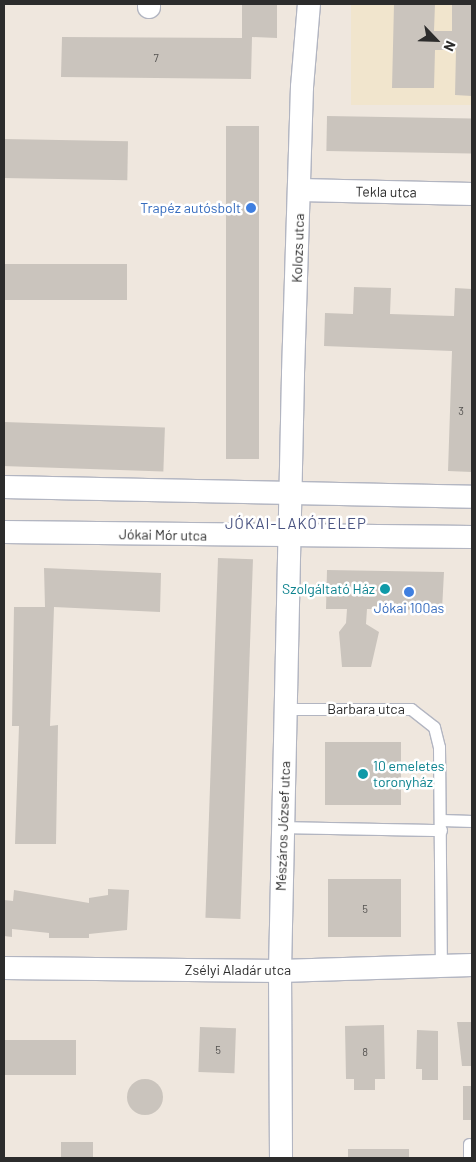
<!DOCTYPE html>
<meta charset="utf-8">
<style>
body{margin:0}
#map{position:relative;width:476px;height:1162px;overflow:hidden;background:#efe7de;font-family:Barlow,sans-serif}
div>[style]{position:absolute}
.education>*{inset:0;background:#f1e5cd;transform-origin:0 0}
.building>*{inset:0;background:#cac4bd;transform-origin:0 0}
.round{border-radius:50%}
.roads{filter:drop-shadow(1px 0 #b2b5c1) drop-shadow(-1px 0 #b2b5c1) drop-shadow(0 1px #b2b5c1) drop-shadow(0 -1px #b2b5c1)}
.lane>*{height:11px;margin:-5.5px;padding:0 5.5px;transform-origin:5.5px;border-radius:5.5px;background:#fff}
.street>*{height:22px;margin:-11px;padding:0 11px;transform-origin:11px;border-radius:11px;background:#fff}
.dots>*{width:14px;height:14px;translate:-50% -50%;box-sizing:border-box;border:2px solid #fff;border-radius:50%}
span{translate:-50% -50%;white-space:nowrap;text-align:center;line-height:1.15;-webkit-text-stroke:5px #fff;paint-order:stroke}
.number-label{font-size:11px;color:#545250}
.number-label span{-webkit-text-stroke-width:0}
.street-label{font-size:14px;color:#2c2c2c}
.shop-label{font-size:14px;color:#366cbe}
.right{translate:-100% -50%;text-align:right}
.culture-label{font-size:14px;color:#0d838f}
.left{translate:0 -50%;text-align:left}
.neighbourhood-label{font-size:15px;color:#495381;letter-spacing:1px}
.frame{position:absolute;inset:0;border:5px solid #2c2c2c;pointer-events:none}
.north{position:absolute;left:411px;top:15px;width:50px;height:50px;-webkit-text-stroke:4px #fff;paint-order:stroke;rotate:114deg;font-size:14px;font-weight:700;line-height:20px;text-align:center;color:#2c2c2c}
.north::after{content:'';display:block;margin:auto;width:18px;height:22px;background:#2c2c2c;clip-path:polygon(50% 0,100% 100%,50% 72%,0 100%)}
</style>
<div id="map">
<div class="education">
<div style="left:351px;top:4px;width:121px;height:101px"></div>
</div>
<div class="building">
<div style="clip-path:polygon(242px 4px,277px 4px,277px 38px,252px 37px,251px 79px,61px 77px,62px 37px,242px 38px)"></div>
<div style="clip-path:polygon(394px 4px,435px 4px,434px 31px,452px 31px,452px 4px,472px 4px,472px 96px,455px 95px,456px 50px,435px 50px,434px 88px,392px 88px)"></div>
<div style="left:327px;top:116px;width:145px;height:35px;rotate:1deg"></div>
<div style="left:226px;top:126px;width:33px;height:333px"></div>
<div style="left:4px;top:139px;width:124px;height:39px;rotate:1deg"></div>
<div style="left:4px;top:264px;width:123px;height:36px"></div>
<div style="clip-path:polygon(354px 287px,391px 288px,390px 314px,454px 316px,455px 288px,472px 289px,472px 472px,448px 471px,452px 351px,324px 346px,325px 313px,353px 314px)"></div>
<div style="left:4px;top:422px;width:161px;height:44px;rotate:2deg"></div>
<div style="left:218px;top:558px;width:35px;height:360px;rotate:2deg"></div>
<div style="clip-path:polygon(44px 568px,161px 573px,160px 612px,54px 607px,50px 726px,58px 725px,56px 844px,15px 844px,19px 726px,12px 726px,14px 607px,45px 607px)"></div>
<div style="clip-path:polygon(327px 570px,444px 572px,442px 610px,367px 609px,366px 624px,379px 632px,371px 667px,342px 667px,339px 632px,346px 623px,347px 609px,326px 609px)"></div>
<div style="left:325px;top:742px;width:76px;height:63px"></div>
<div style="left:401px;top:879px;width:58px;height:73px;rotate:90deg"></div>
<div style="clip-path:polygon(108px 889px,129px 890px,127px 930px,89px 934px,89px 938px,49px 938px,49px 933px,12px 929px,12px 937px,4px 936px,4px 900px,13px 901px,14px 890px,89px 903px,89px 898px,108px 895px)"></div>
<div style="clip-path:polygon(457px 1022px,472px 1022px,472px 1066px,462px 1066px)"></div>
<div style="clip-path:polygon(384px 1025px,385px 1079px,375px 1079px,375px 1090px,354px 1090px,354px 1079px,346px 1079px,345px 1026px)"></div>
<div style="left:200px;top:1027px;width:36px;height:45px;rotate:2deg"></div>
<div style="clip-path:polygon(417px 1030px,438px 1031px,438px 1080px,422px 1080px,422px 1069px,416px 1069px)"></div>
<div style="left:76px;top:1040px;width:35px;height:72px;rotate:90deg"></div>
<div class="round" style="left:127px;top:1079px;width:36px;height:36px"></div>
<div style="left:463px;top:1086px;width:9px;height:34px"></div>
<div style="left:61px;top:1142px;width:32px;height:16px"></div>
<div style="left:348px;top:1149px;width:61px;height:9px"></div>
</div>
<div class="roads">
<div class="lane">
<div style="left:287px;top:709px;width:124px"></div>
<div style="left:411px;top:709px;width:29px;rotate:38deg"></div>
<div style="left:434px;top:727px;width:21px;rotate:76deg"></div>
<div style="left:439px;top:747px;width:219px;rotate:89.5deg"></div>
<div style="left:441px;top:820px;width:31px;rotate:2deg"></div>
<div style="left:283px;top:827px;width:158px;rotate:1.1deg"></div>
<div style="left:469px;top:1144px;width:14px;rotate:90deg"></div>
</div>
<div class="street">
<div style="left:149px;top:7px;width:3px;rotate:-90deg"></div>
<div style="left:300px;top:190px;width:172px;rotate:1.3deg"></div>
<div style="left:4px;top:487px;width:468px;rotate:1.2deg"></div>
<div style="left:4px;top:532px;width:468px;rotate:0.6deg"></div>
<div style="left:4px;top:968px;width:276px;rotate:0.6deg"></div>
<div style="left:280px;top:971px;width:192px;rotate:-1.8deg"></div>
<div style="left:281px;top:1158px;width:187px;rotate:-90.3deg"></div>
<div style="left:280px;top:971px;width:598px;rotate:-88.75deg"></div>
<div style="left:293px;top:373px;width:286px;rotate:-88.2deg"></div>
<div style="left:302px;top:87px;width:83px;rotate:-85.2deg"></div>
</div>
</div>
<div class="dots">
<div style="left:251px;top:208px;background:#3f7fe0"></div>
<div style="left:385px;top:589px;background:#0f9aa8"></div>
<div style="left:409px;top:592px;background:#3f7fe0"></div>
<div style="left:363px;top:774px;background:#0f9aa8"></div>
</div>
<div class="number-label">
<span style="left:156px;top:58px">7</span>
<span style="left:461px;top:411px">3</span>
<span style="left:365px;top:909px">5</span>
<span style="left:218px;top:1050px">5</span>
<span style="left:365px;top:1052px">8</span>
</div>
<div class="street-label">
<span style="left:386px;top:192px;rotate:1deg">Tekla utca</span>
<span style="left:298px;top:248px;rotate:-88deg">Kolozs utca</span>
<span style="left:163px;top:535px;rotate:1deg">Jókai Mór utca</span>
<span style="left:366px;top:709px">Barbara utca</span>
<span style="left:283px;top:826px;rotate:-88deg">Mészáros József utca</span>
<span style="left:238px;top:970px">Zsélyi Aladár utca</span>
</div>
<div class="shop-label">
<span class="right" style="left:241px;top:208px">Trapéz autósbolt</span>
<span style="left:409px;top:608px">Jókai 100as</span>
</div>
<div class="culture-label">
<span class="right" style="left:375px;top:589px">Szolgáltató Ház</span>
<span class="left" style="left:373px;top:774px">10 emeletes<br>toronyház</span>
</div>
<div class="neighbourhood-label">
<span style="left:296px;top:524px">JÓKAI-LAKÓTELEP</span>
</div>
<div class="frame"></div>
<div class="north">N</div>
</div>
